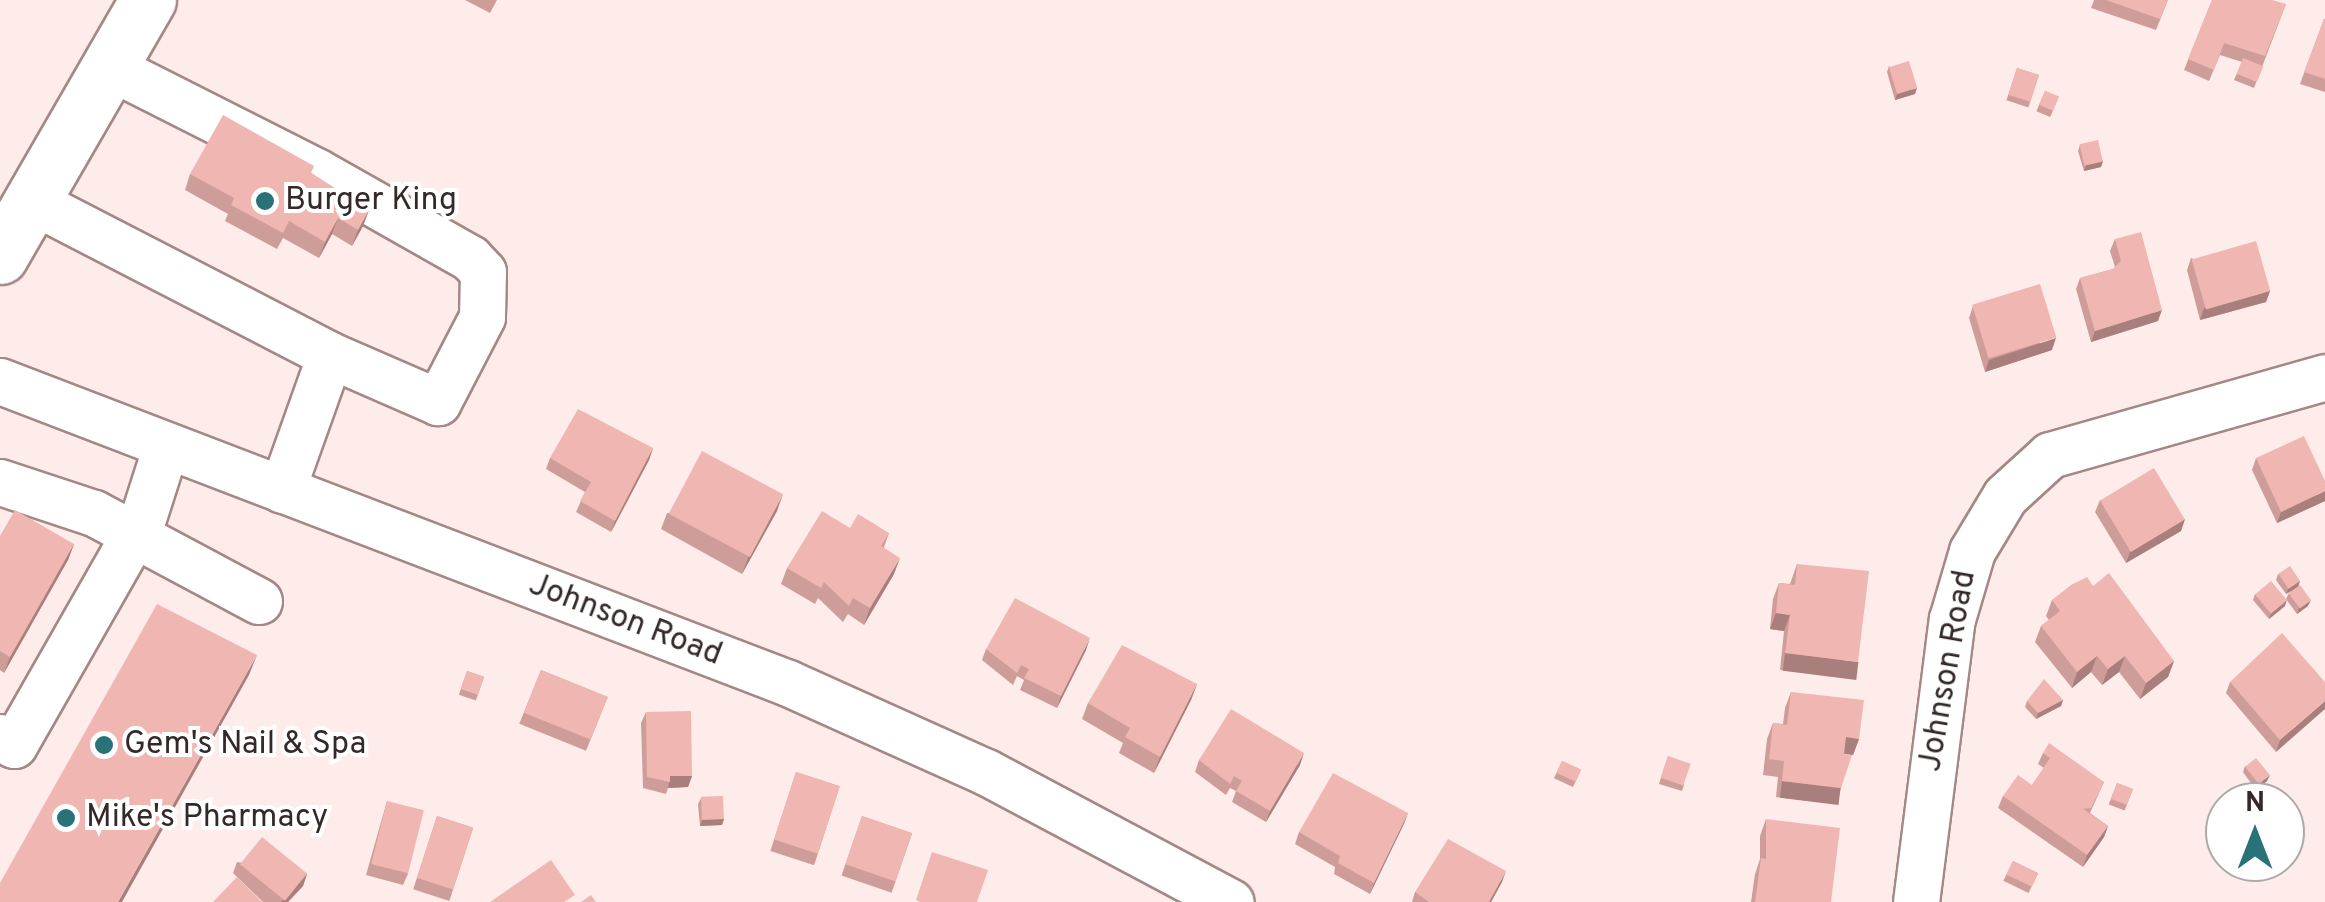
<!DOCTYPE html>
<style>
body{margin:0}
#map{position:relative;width:2325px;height:902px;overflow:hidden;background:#feecea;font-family:Overpass,sans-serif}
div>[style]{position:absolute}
.roads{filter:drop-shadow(2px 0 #a38886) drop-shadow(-2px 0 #a38886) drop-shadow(0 2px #a38886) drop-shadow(0 -2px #a38886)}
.minor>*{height:45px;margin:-22.5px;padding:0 22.5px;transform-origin:22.5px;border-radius:22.5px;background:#fff}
.major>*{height:55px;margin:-27.5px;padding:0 27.5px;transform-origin:27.5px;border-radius:27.5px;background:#fff}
.wall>*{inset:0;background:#ce9d99;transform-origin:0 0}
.shaded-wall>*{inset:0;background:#a87f7d;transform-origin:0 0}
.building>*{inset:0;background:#f0b6b2;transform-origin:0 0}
.dots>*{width:28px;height:28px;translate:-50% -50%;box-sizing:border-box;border:5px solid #fff;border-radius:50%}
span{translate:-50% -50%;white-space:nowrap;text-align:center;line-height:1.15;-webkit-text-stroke:8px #fff;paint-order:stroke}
.poi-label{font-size:32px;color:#342928}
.left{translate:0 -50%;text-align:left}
.street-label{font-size:32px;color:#342928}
.north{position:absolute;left:2205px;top:782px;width:100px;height:100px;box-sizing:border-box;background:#fff;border:2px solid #aea9a9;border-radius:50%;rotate:0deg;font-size:28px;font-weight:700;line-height:40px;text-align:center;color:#342928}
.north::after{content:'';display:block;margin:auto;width:35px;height:45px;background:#287278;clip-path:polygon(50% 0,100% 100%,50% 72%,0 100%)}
</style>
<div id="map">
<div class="roads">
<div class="minor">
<div style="left:110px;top:67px;width:231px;rotate:26.8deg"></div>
<div style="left:316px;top:171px;width:177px;rotate:29.5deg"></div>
<div style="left:470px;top:258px;width:19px;rotate:47deg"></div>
<div style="left:483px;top:272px;width:45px;rotate:91.3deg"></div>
<div style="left:482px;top:317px;width:96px;rotate:117.4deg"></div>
<div style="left:438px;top:402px;width:118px;rotate:-156.5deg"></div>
<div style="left:32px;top:201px;width:335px;rotate:27.3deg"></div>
<div style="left:330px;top:355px;width:143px;rotate:109.6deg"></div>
<div style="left:0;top:381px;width:844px;rotate:20.97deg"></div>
<div style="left:788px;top:683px;width:217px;rotate:24.2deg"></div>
<div style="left:986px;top:772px;width:277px;rotate:28deg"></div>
<div style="left:0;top:482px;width:99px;rotate:18.3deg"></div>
<div style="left:94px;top:513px;width:187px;rotate:28.1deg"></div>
<div style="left:0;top:737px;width:16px;rotate:30deg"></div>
<div style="left:14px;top:745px;width:258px;rotate:-60.3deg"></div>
<div style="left:142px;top:521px;width:79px;rotate:-72.3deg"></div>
<div style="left:1916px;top:902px;width:285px;rotate:-82.8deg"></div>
<div style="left:1952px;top:619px;width:71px;rotate:-73.6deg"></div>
<div style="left:1972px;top:551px;width:64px;rotate:-59deg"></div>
<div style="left:2005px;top:496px;width:61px;rotate:-42.3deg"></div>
<div style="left:2050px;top:455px;width:286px;rotate:-15.8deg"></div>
</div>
<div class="major">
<div style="left:0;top:256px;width:296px;rotate:-60deg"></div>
</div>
</div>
<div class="wall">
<div style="clip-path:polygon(465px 0,497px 0,490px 13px)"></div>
<div style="clip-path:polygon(2094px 0,2168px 0,2156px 30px,2091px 8px)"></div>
<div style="clip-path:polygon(2212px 0,2286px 4px,2254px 88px,2234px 80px,2242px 62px,2220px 55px,2209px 81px,2184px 70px)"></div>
<div style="clip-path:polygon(2324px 19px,2325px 19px,2325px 92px,2300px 84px)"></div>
<div style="clip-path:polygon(1889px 66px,1915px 94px,1895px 100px,1887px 72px)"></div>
<div style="left:2017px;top:68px;width:23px;height:34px;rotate:18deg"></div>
<div style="left:2045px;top:91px;width:15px;height:22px;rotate:23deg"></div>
<div style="clip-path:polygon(2080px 145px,2103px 161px,2101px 167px,2084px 171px,2078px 151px)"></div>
<div style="clip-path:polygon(311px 173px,369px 210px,363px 226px,352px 246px,332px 234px,319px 258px,283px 238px,277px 249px,225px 221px,228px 214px,185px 190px,190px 174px)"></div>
<div style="clip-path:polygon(2115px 239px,2158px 321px,2091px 342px,2076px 289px,2080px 278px,2113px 269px,2115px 267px,2110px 251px)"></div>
<div style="clip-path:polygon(2191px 258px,2270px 291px,2266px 302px,2200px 320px,2187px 270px)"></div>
<div style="clip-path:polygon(1973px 306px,2052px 350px,1985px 372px,1969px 318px)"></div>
<div style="clip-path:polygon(653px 448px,649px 460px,611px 532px,576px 512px,585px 492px,546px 469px,550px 458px)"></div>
<div style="clip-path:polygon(2256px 458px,2325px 501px,2277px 523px,2252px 470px)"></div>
<div style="clip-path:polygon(2100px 500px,2185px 519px,2181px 531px,2126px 563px,2095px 512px)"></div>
<div style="clip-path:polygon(777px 511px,742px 574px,661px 529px,667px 513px)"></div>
<div style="clip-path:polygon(850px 528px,889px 533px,884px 547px,894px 574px,864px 625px,848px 614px,843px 622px,818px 598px,815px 604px,781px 584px,787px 568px)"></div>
<div style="clip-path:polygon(0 536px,74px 544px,68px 560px,4px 673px,0 670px)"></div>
<div style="clip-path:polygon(1797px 564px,1852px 678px,1780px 670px,1784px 631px,1770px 629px,1773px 599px,1779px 583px,1790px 584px)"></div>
<div style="clip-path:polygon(2278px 574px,2300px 581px,2298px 586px,2308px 606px,2297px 614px,2286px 599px,2289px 593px,2292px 590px,2286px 594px,2276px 580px)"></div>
<div style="clip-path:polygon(2093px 586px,2174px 661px,2168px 677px,2140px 699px,2119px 672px,2102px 685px,2091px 672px,2072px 688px,2035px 642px,2041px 626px,2049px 620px,2046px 616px,2052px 600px)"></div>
<div style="clip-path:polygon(2255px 594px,2285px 606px,2269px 619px,2253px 600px)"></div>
<div style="clip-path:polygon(986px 649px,1086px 650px,1057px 708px,1020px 690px,1024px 680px,1017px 676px,1013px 685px,982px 660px)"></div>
<div style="left:541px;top:670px;width:72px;height:58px;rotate:22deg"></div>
<div style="left:467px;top:671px;width:18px;height:25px;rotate:19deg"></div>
<div style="clip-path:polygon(2230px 682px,2325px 682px,2276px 752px,2226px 693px)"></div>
<div style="clip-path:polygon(1197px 684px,1191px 700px,1154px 773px,1119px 753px,1123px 743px,1082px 719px,1088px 703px)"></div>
<div style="clip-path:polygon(1791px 692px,1859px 739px,1853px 755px,1844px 754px,1841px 788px,1836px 804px,1776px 797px,1778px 777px,1763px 775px,1767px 739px,1773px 723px,1783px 724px,1785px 708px)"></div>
<div style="clip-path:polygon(2063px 700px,2061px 706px,2036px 719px,2025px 707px,2027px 701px)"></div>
<div style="clip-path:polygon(646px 712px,692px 776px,688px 787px,668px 788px,666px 794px,643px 788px,641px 723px)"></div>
<div style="clip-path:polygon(2043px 753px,2104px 782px,2090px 813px,2108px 826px,2104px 837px,2083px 867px,1998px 808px,2003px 796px,2032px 785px,2044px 768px,2038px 764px)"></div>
<div style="clip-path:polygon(1668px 756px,1684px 785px,1682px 791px,1659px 784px)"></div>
<div style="clip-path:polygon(1199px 760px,1300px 765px,1266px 822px,1232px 802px,1236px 791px,1230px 788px,1226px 795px,1195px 772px)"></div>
<div style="left:1562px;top:761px;width:21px;height:19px;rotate:25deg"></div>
<div style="clip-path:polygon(2245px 766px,2267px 781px,2256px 790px,2243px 772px)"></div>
<div style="left:796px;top:772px;width:46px;height:83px;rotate:18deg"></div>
<div style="left:2117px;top:783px;width:17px;height:23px;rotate:21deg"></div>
<div style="clip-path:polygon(701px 798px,724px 819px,722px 825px,700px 826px,698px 804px)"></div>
<div style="clip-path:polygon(387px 801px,408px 874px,403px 885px,366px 875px)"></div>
<div style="clip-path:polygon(1408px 813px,1370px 894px,1334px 874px,1335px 867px,1295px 844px,1299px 832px)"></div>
<div style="left:437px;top:816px;width:38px;height:77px;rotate:18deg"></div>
<div style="left:862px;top:816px;width:53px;height:63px;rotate:19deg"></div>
<div style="clip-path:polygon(1766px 819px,1831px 902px,1751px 902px,1755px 874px,1760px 859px,1760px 836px)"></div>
<div style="left:2013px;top:861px;width:28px;height:22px;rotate:26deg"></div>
<div style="clip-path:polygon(237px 862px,307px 874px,303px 886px,288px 902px,263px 902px,233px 873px)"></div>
<div style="clip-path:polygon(1502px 882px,1491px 902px,1412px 902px,1415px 892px)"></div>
</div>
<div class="shaded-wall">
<div style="clip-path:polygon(1917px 88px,1915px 94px,1895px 100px,1897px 94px)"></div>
<div style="clip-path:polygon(2103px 161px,2101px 167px,2084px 171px,2086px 165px)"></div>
<div style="clip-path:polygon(369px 210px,363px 226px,352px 246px,358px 230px)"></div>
<div style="clip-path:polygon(338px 218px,332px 234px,319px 258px,325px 242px)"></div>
<div style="clip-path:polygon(2270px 291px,2266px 302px,2200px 320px,2204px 308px)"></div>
<div style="clip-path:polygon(2162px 310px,2158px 321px,2091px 342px,2095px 331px)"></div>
<div style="clip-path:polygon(2056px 338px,2052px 350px,1985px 372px,1989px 360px)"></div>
<div style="clip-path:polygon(653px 448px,649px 460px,611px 532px,615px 521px)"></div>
<div style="clip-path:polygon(2325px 491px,2325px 501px,2277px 523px,2281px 512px)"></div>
<div style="clip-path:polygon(783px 494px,777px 511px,742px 574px,748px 558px)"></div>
<div style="clip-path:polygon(2185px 519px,2181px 531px,2126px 563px,2130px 552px)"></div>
<div style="clip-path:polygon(74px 544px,68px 560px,4px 673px,10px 657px)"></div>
<div style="clip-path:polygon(900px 558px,894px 574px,864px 625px,870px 608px)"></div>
<div style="clip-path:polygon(2300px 581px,2298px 587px,2286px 594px,2288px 589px)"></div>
<div style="clip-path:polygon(2287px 600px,2285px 606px,2269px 619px,2271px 613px)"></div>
<div style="clip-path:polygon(2311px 600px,2308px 606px,2297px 614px,2299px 608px)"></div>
<div style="clip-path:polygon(1776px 613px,1790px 615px,1784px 631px,1770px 629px)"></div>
<div style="clip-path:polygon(1090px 638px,1086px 650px,1057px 708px,1061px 696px)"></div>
<div style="left:1785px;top:653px;width:74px;height:18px;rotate:7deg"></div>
<div style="clip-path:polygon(257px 655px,249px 675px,122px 902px,118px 902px)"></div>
<div style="clip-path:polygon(2097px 656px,2091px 672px,2072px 688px,2077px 672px)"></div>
<div style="clip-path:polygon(2125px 656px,2119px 672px,2102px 685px,2108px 669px)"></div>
<div style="clip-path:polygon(2174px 661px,2168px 677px,2140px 699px,2146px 683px)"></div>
<div style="clip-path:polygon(1197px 684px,1191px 700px,1154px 773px,1160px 757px)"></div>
<div style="clip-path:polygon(2063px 700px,2061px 706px,2036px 719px,2038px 713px)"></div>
<div style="clip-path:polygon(2325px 701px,2325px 709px,2276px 752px,2280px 740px)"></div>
<div style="clip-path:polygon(1846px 737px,1859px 739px,1853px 755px,1840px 753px)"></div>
<div style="clip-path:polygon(1304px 753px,1300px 765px,1266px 822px,1270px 811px)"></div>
<div style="clip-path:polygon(2270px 775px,2267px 781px,2256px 790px,2258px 784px)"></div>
<div style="clip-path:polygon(670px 776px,692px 776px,688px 787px,668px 788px)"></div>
<div style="left:1782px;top:781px;width:59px;height:17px;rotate:7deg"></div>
<div style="clip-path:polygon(1408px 813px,1404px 824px,1370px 894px,1374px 883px)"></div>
<div style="clip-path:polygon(724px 819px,722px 825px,700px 826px,702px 820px)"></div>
<div style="clip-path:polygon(2108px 826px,2104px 837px,2083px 867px,2087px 855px)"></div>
<div style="clip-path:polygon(1506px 871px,1502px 882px,1491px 902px,1489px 902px)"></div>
<div style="clip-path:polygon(307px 874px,303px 886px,288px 902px,281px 902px)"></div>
</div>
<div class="building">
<div style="clip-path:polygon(2106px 0,2168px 0,2160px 19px)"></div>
<div style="clip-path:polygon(2212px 0,2272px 0,2286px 4px,2265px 56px,2224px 43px,2214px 70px,2188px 59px)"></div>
<div style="clip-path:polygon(2324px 19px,2325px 19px,2325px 79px,2304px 72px)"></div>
<div style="left:2243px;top:58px;width:22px;height:17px;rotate:22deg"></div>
<div style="left:1909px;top:61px;width:28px;height:21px;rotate:73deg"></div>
<div style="left:2017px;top:68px;width:23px;height:28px;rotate:18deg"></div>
<div style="left:2045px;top:91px;width:15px;height:15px;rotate:23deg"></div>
<div style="clip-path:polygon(223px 115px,314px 166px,311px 173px,369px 210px,358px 230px,338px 218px,325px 242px,289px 221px,283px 233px,231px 205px,234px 198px,190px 174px)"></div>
<div style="left:2098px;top:140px;width:22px;height:19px;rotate:77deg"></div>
<div style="clip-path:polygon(2141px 232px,2162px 310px,2095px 331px,2080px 278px,2113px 269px,2121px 261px,2115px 239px)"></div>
<div style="left:2256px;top:241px;width:52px;height:67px;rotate:74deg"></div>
<div style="left:2040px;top:284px;width:56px;height:71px;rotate:73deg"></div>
<div style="clip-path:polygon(578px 409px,653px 448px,615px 521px,580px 501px,591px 482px,550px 458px)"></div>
<div style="clip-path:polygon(2304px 436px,2325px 481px,2325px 491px,2281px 512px,2256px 458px)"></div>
<div style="left:702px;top:451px;width:92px;height:71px;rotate:28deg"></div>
<div style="left:2154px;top:468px;width:60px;height:63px;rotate:59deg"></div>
<div style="clip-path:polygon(15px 510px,74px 544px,10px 657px,0 651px,0 536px)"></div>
<div style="clip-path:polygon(822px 511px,850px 528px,858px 514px,889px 533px,881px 546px,900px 558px,870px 608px,853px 598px,849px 606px,824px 582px,821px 588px,787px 568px)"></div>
<div style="clip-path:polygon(1797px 564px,1869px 571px,1858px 662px,1785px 653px,1790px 615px,1776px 613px,1779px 583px,1795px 585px)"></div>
<div style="left:2290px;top:566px;width:18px;height:14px;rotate:56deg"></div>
<div style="clip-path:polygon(2109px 573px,2174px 661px,2146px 683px,2125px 656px,2108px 669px,2097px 656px,2077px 672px,2041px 626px,2060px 611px,2052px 600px,2071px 585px,2087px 577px,2093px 586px)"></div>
<div style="left:2271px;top:581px;width:25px;height:21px;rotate:50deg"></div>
<div style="left:2300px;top:585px;width:19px;height:14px;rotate:54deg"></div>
<div style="clip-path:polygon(1015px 598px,1090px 638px,1061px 696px,1024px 678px,1029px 669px,1021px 665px,1017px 673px,986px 649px)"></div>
<div style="clip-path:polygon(157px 604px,257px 655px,118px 902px,0 902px,0 883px)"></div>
<div style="clip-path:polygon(2282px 633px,2325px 682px,2325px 701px,2280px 740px,2230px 682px)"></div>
<div style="clip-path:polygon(1122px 645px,1197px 684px,1160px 757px,1125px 737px,1130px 728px,1088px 703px)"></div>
<div style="left:541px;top:670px;width:72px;height:46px;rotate:22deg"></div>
<div style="left:467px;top:671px;width:18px;height:19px;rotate:19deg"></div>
<div style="clip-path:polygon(2044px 679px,2063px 700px,2038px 713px,2027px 701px)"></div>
<div style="clip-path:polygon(1791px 692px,1864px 700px,1859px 739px,1846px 737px,1844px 754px,1852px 755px,1841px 788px,1782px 781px,1784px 761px,1769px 759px,1773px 723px,1787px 725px)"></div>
<div style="clip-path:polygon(1231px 709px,1304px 753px,1270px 811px,1236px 791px,1242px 781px,1234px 776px,1230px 784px,1199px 760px)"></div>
<div style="clip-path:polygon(691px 711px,692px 776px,670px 776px,670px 782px,647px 777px,646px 712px)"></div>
<div style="clip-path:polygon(2049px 743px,2104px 782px,2091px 808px,2083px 809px,2108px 826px,2087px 855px,2003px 796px,2018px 775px,2032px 785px,2050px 758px,2043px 753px)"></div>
<div style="left:1668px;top:756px;width:24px;height:23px;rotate:19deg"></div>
<div style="left:2256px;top:758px;width:22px;height:14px;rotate:51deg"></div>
<div style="left:1562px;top:761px;width:21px;height:13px;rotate:25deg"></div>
<div style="left:796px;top:772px;width:46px;height:71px;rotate:18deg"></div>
<div style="clip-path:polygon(1333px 773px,1408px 813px,1374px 883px,1338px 863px,1340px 856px,1299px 832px)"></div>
<div style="left:2117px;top:783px;width:17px;height:17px;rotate:21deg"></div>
<div style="left:723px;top:796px;width:23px;height:22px;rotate:88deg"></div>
<div style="left:387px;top:801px;width:38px;height:65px;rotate:14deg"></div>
<div style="left:437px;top:816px;width:38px;height:65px;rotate:18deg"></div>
<div style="left:862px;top:816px;width:53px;height:51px;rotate:19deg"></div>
<div style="clip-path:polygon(1766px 819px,1840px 828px,1831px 902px,1755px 902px,1761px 858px,1766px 859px)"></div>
<div style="left:262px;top:837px;width:58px;height:35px;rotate:39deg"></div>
<div style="clip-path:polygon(1448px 839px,1506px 871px,1489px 902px,1429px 902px,1415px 892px)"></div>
<div style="clip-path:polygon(932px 852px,988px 870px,977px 902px,920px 902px,916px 900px)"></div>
<div style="clip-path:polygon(551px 860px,575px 895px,564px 902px,490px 902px)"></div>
<div style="left:2013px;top:861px;width:28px;height:15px;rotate:26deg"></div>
<div style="clip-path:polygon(237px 877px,262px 902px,213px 902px)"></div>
<div style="clip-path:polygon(591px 895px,596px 902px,581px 902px)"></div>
</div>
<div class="dots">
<div style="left:265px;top:201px;background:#287278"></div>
<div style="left:104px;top:745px;background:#287278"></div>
<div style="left:66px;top:818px;background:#287278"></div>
</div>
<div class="poi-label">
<span class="left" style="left:285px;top:201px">Burger King</span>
<span class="left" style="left:124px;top:745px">Gem's Nail &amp; Spa</span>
<span class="left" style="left:86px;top:818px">Mike's Pharmacy</span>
</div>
<div class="street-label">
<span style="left:625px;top:621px;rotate:21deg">Johnson Road</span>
<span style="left:1949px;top:671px;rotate:-80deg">Johnson Road</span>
</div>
<div class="north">N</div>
</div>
